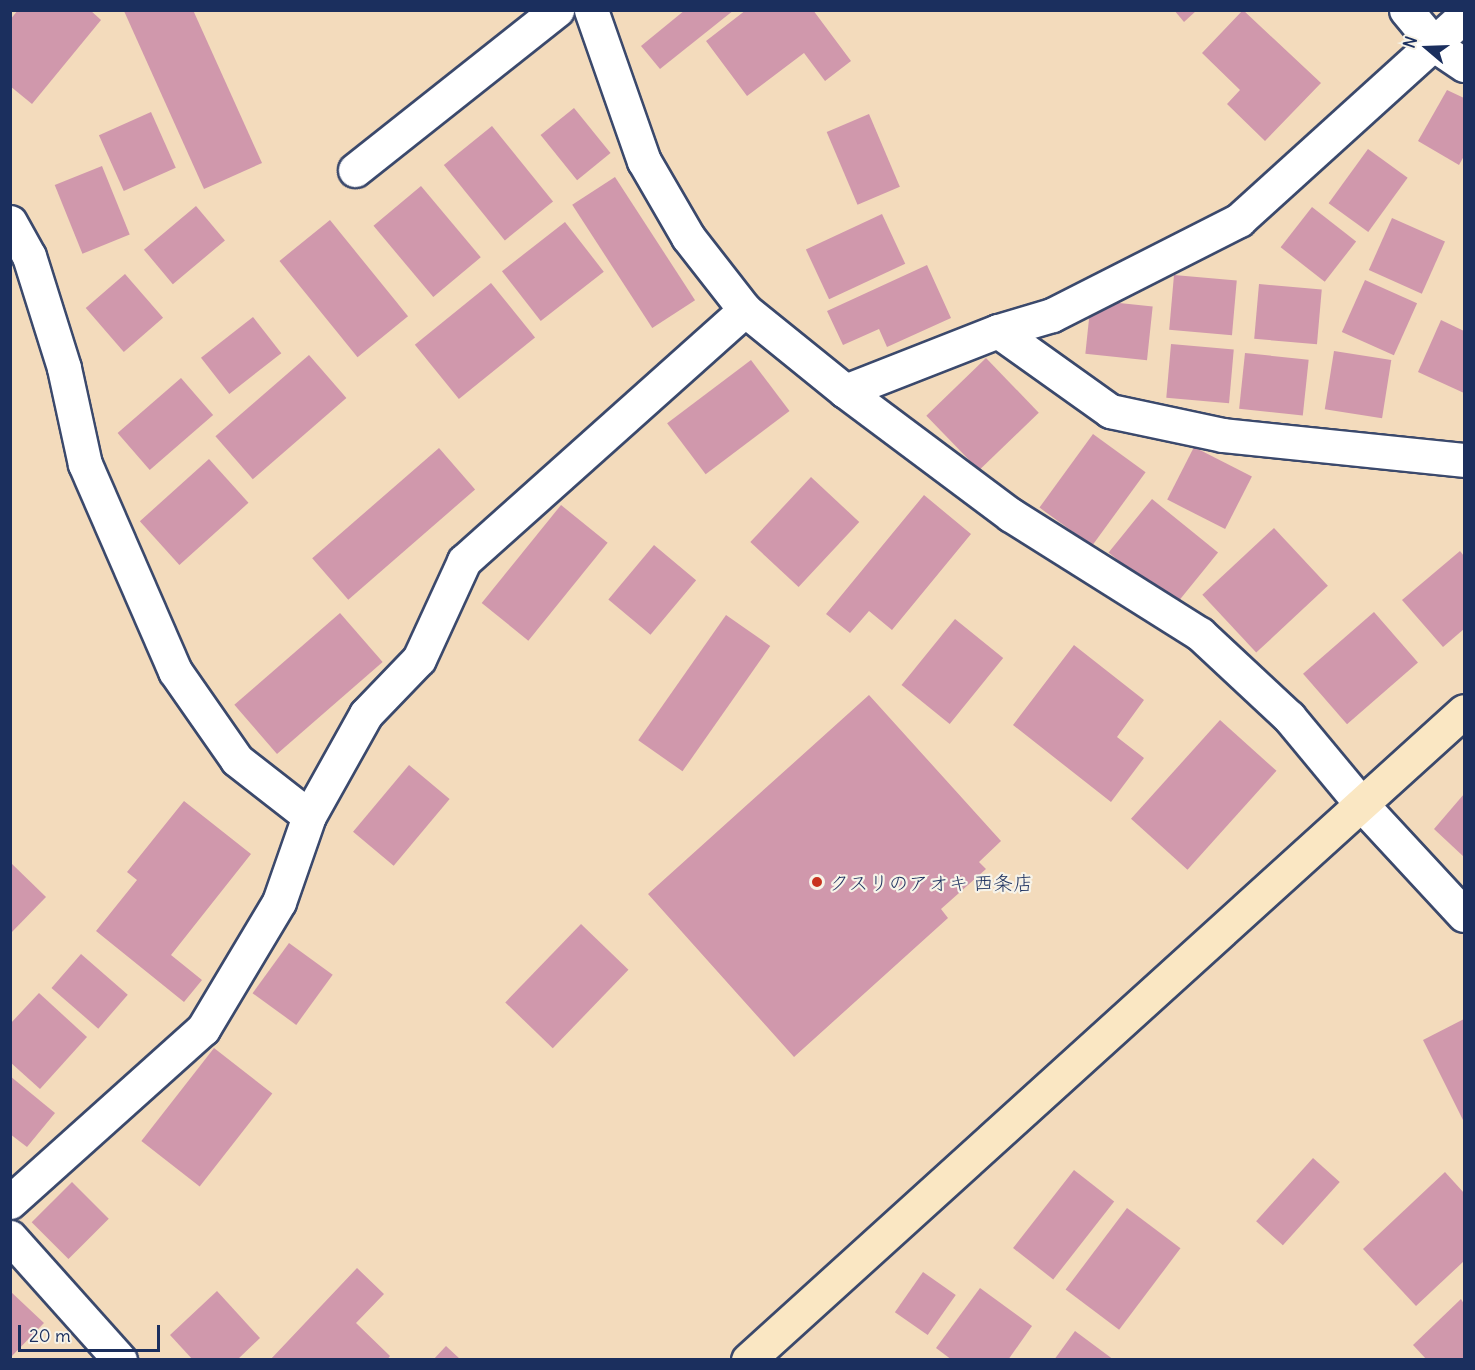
<!DOCTYPE html>
<meta charset="utf-8">
<style>
body{margin:0}
#map{position:relative;width:1475px;height:1370px;overflow:hidden;background:#f3dbbc;font-family:Delius,"Klee One",sans-serif}
div>[style]{position:absolute}
.building>*{inset:0;background:#d098ac;transform-origin:0 0}
.roads{filter:drop-shadow(2px 0 #3b496c) drop-shadow(-2px 0 #3b496c) drop-shadow(0 2px #3b496c) drop-shadow(0 -2px #3b496c)}
.street>*{height:33px;margin:-16.5px;padding:0 16.5px;transform-origin:16.5px;border-radius:16.5px;background:#fff}
.secondary>*{height:33px;margin:-16.5px;padding:0 16.5px;transform-origin:16.5px;border-radius:16.5px;background:#fae7c3}
.dots>*{width:16px;height:16px;translate:-50% -50%;box-sizing:border-box;border:3px solid #f7f3e8;border-radius:50%}
span{translate:-50% -50%;white-space:nowrap;text-align:center;line-height:1.15;-webkit-text-stroke:4.5px #f7f3e8;paint-order:stroke}
.poi-label{font-size:20px;color:#1b2f5e}
.left{translate:0 -50%;text-align:left}
.frame{position:absolute;inset:0;border:12px solid #1b2f5e;pointer-events:none}
.north{position:absolute;left:1397px;top:18px;width:60px;height:60px;-webkit-text-stroke:4px #f7f3e8;paint-order:stroke;rotate:289deg;font-size:16px;font-weight:700;line-height:24px;text-align:center;color:#1b2f5e}
.north::after{content:'';display:block;margin:auto;width:21px;height:27px;background:#1b2f5e;clip-path:polygon(50% 0,100% 100%,50% 72%,0 100%)}
.scale{position:absolute;left:18px;top:1325px;width:142px;height:27px;box-sizing:border-box;border:3px solid #1b2f5e;border-top:0;padding-left:8px;font-size:18px;line-height:21px;white-space:nowrap;color:#1b2f5e;-webkit-text-stroke:4px #f7f3e8;paint-order:stroke}
</style>
<div id="map">
<div class="building">
<div style="clip-path:polygon(18px 10px,90px 10px,101px 20px,32px 104px,10px 86px,10px 20px)"></div>
<div style="clip-path:polygon(193px 10px,262px 163px,204px 189px,124px 11px)"></div>
<div style="clip-path:polygon(685px 10px,734px 10px,660px 69px,641px 46px)"></div>
<div style="clip-path:polygon(746px 10px,813px 10px,851px 61px,825px 81px,804px 53px,747px 96px,706px 41px)"></div>
<div style="clip-path:polygon(1174px 10px,1197px 10px,1184px 22px)"></div>
<div style="clip-path:polygon(1243px 10px,1321px 83px,1265px 141px,1227px 104px,1240px 90px,1202px 53px)"></div>
<div style="clip-path:polygon(1447px 90px,1464px 98px,1464px 156px,1459px 165px,1418px 141px)"></div>
<div style="left:574px;top:108px;width:58px;height:43px;rotate:51deg"></div>
<div style="left:151px;top:112px;width:61px;height:57px;rotate:66deg"></div>
<div style="left:869px;top:114px;width:79px;height:46px;rotate:67deg"></div>
<div style="left:492px;top:126px;width:97px;height:62px;rotate:51deg"></div>
<div style="left:1368px;top:149px;width:49px;height:67px;rotate:36deg"></div>
<div style="left:102px;top:166px;width:74px;height:51px;rotate:68deg"></div>
<div style="left:615px;top:177px;width:147px;height:51px;rotate:57deg"></div>
<div style="left:421px;top:186px;width:93px;height:62px;rotate:50deg"></div>
<div style="left:196px;top:206px;width:45px;height:68px;rotate:50deg"></div>
<div style="left:1312px;top:207px;width:56px;height:51px;rotate:38deg"></div>
<div style="left:882px;top:214px;width:55px;height:84px;rotate:65deg"></div>
<div style="left:1392px;top:218px;width:58px;height:57px;rotate:24deg"></div>
<div style="left:330px;top:220px;width:124px;height:65px;rotate:51deg"></div>
<div style="left:565px;top:222px;width:63px;height:80px;rotate:52deg"></div>
<div style="clip-path:polygon(927px 265px,951px 318px,887px 347px,879px 329px,843px 345px,827px 311px)"></div>
<div style="left:125px;top:274px;width:58px;height:52px;rotate:49deg"></div>
<div style="left:1174px;top:275px;width:63px;height:55px;rotate:5deg"></div>
<div style="left:1365px;top:280px;width:57px;height:57px;rotate:24deg"></div>
<div style="left:491px;top:283px;width:70px;height:98px;rotate:51deg"></div>
<div style="left:1259px;top:284px;width:63px;height:55px;rotate:5deg"></div>
<div style="left:1091px;top:300px;width:62px;height:54px;rotate:6deg"></div>
<div style="left:253px;top:317px;width:46px;height:66px;rotate:52deg"></div>
<div style="clip-path:polygon(1441px 320px,1464px 331px,1464px 393px,1418px 372px)"></div>
<div style="left:1171px;top:344px;width:63px;height:54px;rotate:5deg"></div>
<div style="left:1334px;top:351px;width:58px;height:59px;rotate:9deg"></div>
<div style="left:1245px;top:353px;width:64px;height:56px;rotate:6deg"></div>
<div style="left:309px;top:355px;width:57px;height:124px;rotate:49deg"></div>
<div style="left:986px;top:358px;width:76px;height:83px;rotate:46deg"></div>
<div style="left:751px;top:360px;width:64px;height:105px;rotate:53deg"></div>
<div style="left:181px;top:378px;width:49px;height:84px;rotate:49deg"></div>
<div style="left:1093px;top:434px;width:65px;height:91px;rotate:36deg"></div>
<div style="left:1194px;top:447px;width:65px;height:59px;rotate:27deg"></div>
<div style="left:439px;top:448px;width:55px;height:168px;rotate:49deg"></div>
<div style="left:209px;top:459px;width:59px;height:93px;rotate:48deg"></div>
<div style="left:811px;top:477px;width:66px;height:89px;rotate:43deg"></div>
<div style="clip-path:polygon(924px 495px,971px 534px,892px 630px,869px 611px,850px 633px,826px 614px)"></div>
<div style="left:1152px;top:499px;width:85px;height:69px;rotate:39deg"></div>
<div style="left:561px;top:505px;width:60px;height:126px;rotate:39deg"></div>
<div style="left:1274px;top:528px;width:79px;height:98px;rotate:47deg"></div>
<div style="left:654px;top:545px;width:55px;height:71px;rotate:40deg"></div>
<div style="clip-path:polygon(1460px 551px,1464px 556px,1464px 629px,1443px 647px,1402px 600px)"></div>
<div style="left:1374px;top:612px;width:67px;height:94px;rotate:49deg"></div>
<div style="left:340px;top:613px;width:65px;height:140px;rotate:49deg"></div>
<div style="left:726px;top:615px;width:54px;height:153px;rotate:35deg"></div>
<div style="left:955px;top:619px;width:62px;height:85px;rotate:39deg"></div>
<div style="clip-path:polygon(1074px 645px,1144px 700px,1117px 737px,1144px 758px,1111px 802px,1013px 725px)"></div>
<div style="clip-path:polygon(869px 695px,1001px 841px,979px 862px,986px 869px,941px 909px,948px 918px,794px 1057px,648px 894px)"></div>
<div style="left:1220px;top:720px;width:76px;height:133px;rotate:42deg"></div>
<div style="left:409px;top:765px;width:53px;height:87px;rotate:40deg"></div>
<div style="clip-path:polygon(1464px 794px,1464px 857px,1434px 829px)"></div>
<div style="clip-path:polygon(184px 801px,251px 854px,171px 955px,202px 980px,184px 1002px,96px 931px,137px 880px,127px 872px)"></div>
<div style="clip-path:polygon(10px 862px,46px 897px,10px 934px)"></div>
<div style="left:581px;top:924px;width:66px;height:109px;rotate:44deg"></div>
<div style="left:289px;top:943px;width:54px;height:62px;rotate:36deg"></div>
<div style="left:81px;top:954px;width:62px;height:45px;rotate:41deg"></div>
<div style="clip-path:polygon(39px 993px,87px 1037px,40px 1089px,10px 1062px,10px 1024px)"></div>
<div style="clip-path:polygon(1464px 1019px,1464px 1122px,1423px 1040px)"></div>
<div style="left:214px;top:1048px;width:74px;height:118px;rotate:38deg"></div>
<div style="clip-path:polygon(10px 1076px,55px 1113px,27px 1147px,10px 1134px)"></div>
<div style="left:1313px;top:1158px;width:36px;height:85px;rotate:42deg"></div>
<div style="left:1074px;top:1170px;width:51px;height:99px;rotate:38deg"></div>
<div style="clip-path:polygon(1445px 1172px,1464px 1193px,1464px 1261px,1416px 1306px,1363px 1249px)"></div>
<div style="left:72px;top:1182px;width:52px;height:57px;rotate:45deg"></div>
<div style="left:1127px;top:1208px;width:67px;height:102px;rotate:37deg"></div>
<div style="clip-path:polygon(357px 1268px,384px 1294px,356px 1323px,390px 1356px,387px 1360px,270px 1360px)"></div>
<div style="left:923px;top:1272px;width:40px;height:49px;rotate:35deg"></div>
<div style="clip-path:polygon(980px 1288px,1032px 1326px,1008px 1360px,952px 1360px,936px 1348px)"></div>
<div style="clip-path:polygon(10px 1291px,44px 1323px,10px 1358px)"></div>
<div style="clip-path:polygon(217px 1291px,260px 1338px,237px 1360px,193px 1360px,170px 1335px)"></div>
<div style="clip-path:polygon(1461px 1299px,1464px 1304px,1464px 1360px,1427px 1360px,1413px 1345px)"></div>
<div style="clip-path:polygon(1075px 1331px,1114px 1360px,1054px 1360px)"></div>
<div style="clip-path:polygon(446px 1346px,461px 1360px,433px 1360px)"></div>
</div>
<div class="roads">
<div class="street">
<div style="left:591px;top:10px;width:160px;rotate:70.7deg"></div>
<div style="left:644px;top:161px;width:88px;rotate:59.9deg"></div>
<div style="left:688px;top:237px;width:93px;rotate:52deg"></div>
<div style="left:745px;top:310px;width:129px;rotate:39deg"></div>
<div style="left:845px;top:391px;width:207px;rotate:36.8deg"></div>
<div style="left:1011px;top:515px;width:223px;rotate:32.2deg"></div>
<div style="left:1200px;top:634px;width:122px;rotate:43deg"></div>
<div style="left:1289px;top:717px;width:114px;rotate:50.3deg"></div>
<div style="left:1362px;top:805px;width:150px;rotate:47.2deg"></div>
<div style="left:1406px;top:10px;width:47px;rotate:50.2deg"></div>
<div style="left:1436px;top:46px;width:34px;rotate:34deg"></div>
<div style="left:355px;top:170px;width:258px;rotate:-38.4deg"></div>
<div style="left:10px;top:222px;width:39px;rotate:61deg"></div>
<div style="left:29px;top:256px;width:117px;rotate:72.6deg"></div>
<div style="left:64px;top:368px;width:98px;rotate:77.7deg"></div>
<div style="left:85px;top:464px;width:226px;rotate:66.5deg"></div>
<div style="left:175px;top:671px;width:108px;rotate:55.1deg"></div>
<div style="left:237px;top:760px;width:91px;rotate:37.9deg"></div>
<div style="left:998px;top:331px;width:138px;rotate:35.5deg"></div>
<div style="left:1110px;top:411px;width:116px;rotate:12deg"></div>
<div style="left:1223px;top:435px;width:242px;rotate:5.9deg"></div>
<div style="left:845px;top:391px;width:164px;rotate:-21.4deg"></div>
<div style="left:998px;top:331px;width:56px;rotate:-16.5deg"></div>
<div style="left:1052px;top:315px;width:210px;rotate:-26.9deg"></div>
<div style="left:1239px;top:220px;width:304px;rotate:-42.2deg"></div>
<div style="left:10px;top:1202px;width:259px;rotate:-41.9deg"></div>
<div style="left:203px;top:1029px;width:148px;rotate:-59.1deg"></div>
<div style="left:279px;top:902px;width:91px;rotate:-70.8deg"></div>
<div style="left:309px;top:816px;width:117px;rotate:-60.8deg"></div>
<div style="left:366px;top:714px;width:76px;rotate:-46.1deg"></div>
<div style="left:419px;top:659px;width:108px;rotate:-65.3deg"></div>
<div style="left:464px;top:561px;width:377px;rotate:-41.8deg"></div>
<div style="left:10px;top:1237px;width:165px;rotate:48.2deg"></div>
</div>
<div class="secondary">
<div style="left:748px;top:1360px;width:966px;rotate:-42.19deg"></div>
</div>
</div>
<div class="dots">
<div style="left:817px;top:882px;background:#c8321e"></div>
</div>
<div class="poi-label">
<span class="left" style="left:829px;top:882px">クスリのアオキ 西条店</span>
</div>
<div class="frame"></div>
<div class="north">N</div>
<div class="scale">20 m</div>
</div>
